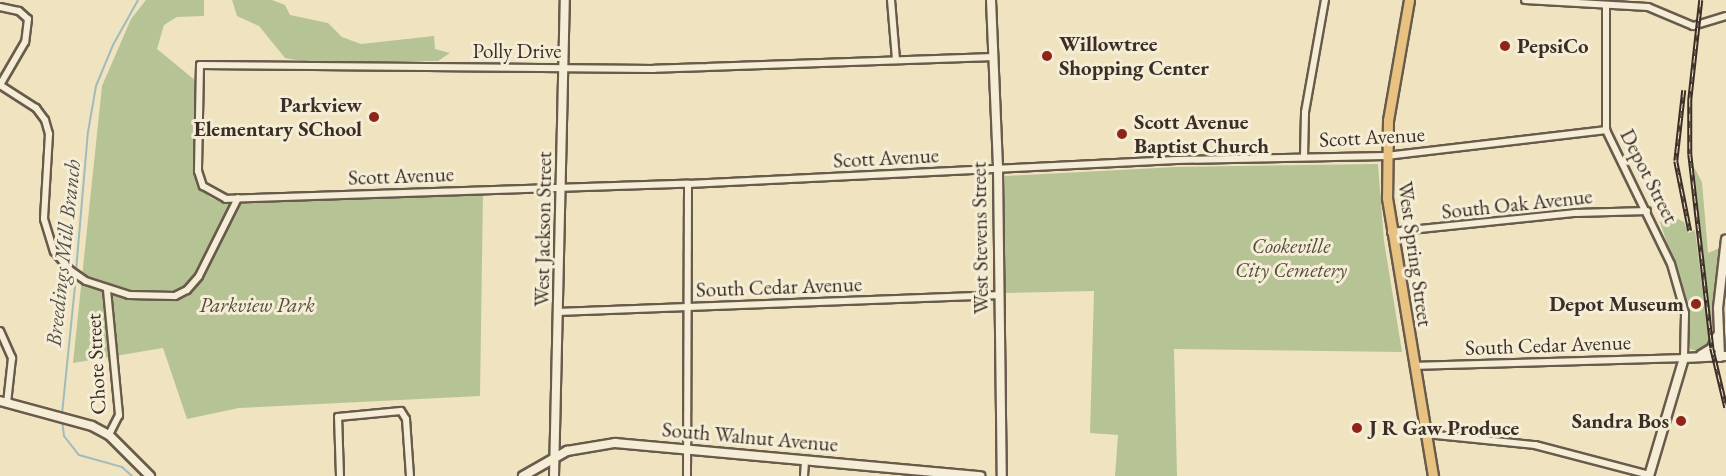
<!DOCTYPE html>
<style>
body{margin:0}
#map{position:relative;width:1726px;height:476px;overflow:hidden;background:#f0e3c0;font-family:"EB Garamond",serif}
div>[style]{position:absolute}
.green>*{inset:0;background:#b6c495}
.stream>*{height:2px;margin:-1px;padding:0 1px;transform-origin:1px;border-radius:1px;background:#a0bbbd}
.roads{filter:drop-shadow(2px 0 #685b4c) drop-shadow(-2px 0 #685b4c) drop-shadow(0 2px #685b4c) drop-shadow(0 -2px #685b4c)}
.minor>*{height:6px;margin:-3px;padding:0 3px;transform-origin:3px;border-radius:3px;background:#f5edd6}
.tertiary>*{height:8px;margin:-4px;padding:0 4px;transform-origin:4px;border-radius:4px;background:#f5edd6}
.primary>*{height:9px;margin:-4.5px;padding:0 4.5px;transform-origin:4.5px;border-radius:4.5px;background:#e8c280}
.rail>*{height:4.5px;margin-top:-2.25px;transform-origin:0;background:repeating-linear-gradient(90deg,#f5edd6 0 7px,#3a2e26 0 14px);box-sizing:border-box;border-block:2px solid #3a2e26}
.dots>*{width:16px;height:16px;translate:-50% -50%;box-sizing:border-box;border:3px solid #f5edd6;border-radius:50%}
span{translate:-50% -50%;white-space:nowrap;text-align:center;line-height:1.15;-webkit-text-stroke:6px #f5edd6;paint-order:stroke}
.poi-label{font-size:21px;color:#3a2e26;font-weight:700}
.left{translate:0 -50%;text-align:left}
.right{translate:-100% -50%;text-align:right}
.street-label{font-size:21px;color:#3a2e26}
.park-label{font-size:21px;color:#534c3c;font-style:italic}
.water-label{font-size:22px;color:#54514c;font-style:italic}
</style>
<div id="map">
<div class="green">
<div style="clip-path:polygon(146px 0,204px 0,204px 16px,177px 17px,164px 25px,157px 49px,196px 81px,195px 171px,199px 187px,211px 198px,226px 204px,483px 194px,480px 396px,239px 408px,187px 419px,163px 348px,73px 363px,102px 86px,131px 19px)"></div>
<div style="clip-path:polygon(232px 0,272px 0,285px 5px,290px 15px,328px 23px,342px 37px,361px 44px,434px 36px,435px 49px,450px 53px,438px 61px,301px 61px,285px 58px,259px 26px,237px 16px)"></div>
<div style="clip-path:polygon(1378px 164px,1384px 241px,1402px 352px,1174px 349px,1177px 476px,1115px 476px,1118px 435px,1090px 433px,1094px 291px,1005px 293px,1005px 176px,1176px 167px)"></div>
<div style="clip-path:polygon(1694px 167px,1702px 182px,1708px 253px,1720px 248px,1711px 326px)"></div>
<div style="clip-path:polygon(1676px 218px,1684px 222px,1688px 233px,1695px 230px,1709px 341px,1708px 347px,1697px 351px,1690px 349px,1687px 304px,1660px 222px)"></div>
</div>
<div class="stream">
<div style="left:76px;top:271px;width:140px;rotate:-85.1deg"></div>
<div style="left:88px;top:132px;width:47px;rotate:-80.1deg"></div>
<div style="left:96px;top:86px;width:44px;rotate:-67.5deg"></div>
<div style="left:113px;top:45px;width:51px;rotate:-60.9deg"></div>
<div style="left:62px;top:414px;width:138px;rotate:-84.2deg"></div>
<div style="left:62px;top:420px;width:16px;rotate:83deg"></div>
<div style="left:64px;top:436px;width:24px;rotate:52deg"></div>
<div style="left:79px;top:455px;width:45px;rotate:15.6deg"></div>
<div style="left:122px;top:467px;width:13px;rotate:42deg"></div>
</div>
<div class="roads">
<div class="minor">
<div style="left:891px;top:0;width:60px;rotate:85.2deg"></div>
<div style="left:1525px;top:0;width:123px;rotate:3.3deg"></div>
<div style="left:1648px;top:7px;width:49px;rotate:22.9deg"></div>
<div style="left:1693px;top:26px;width:34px;rotate:-17deg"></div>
<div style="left:0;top:7px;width:19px;rotate:12deg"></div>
<div style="left:19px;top:11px;width:12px;rotate:42deg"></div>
<div style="left:28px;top:19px;width:23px;rotate:97deg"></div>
<div style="left:25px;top:42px;width:50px;rotate:120.2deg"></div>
<div style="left:0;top:85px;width:43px;rotate:32.6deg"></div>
<div style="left:36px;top:108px;width:15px;rotate:53deg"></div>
<div style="left:45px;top:120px;width:15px;rotate:74deg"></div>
<div style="left:49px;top:134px;width:85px;rotate:93.4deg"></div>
<div style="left:44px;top:219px;width:34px;rotate:73deg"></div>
<div style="left:54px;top:251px;width:25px;rotate:50deg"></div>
<div style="left:70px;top:270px;width:19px;rotate:35deg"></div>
<div style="left:86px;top:281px;width:45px;rotate:18deg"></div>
<div style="left:129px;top:295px;width:46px;rotate:1.2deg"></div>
<div style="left:175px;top:296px;width:13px;rotate:-27deg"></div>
<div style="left:187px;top:290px;width:18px;rotate:-49deg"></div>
<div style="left:199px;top:276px;width:87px;rotate:-63.4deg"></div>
<div style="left:994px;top:57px;width:340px;rotate:178deg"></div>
<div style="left:654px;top:69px;width:454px;rotate:-179.5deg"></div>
<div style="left:200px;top:65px;width:106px;rotate:91.1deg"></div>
<div style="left:198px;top:171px;width:16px;rotate:72deg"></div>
<div style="left:203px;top:186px;width:26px;rotate:29deg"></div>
<div style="left:226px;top:199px;width:462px;rotate:-1.9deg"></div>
<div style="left:688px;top:184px;width:489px;rotate:-2.8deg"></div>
<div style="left:1176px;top:160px;width:210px;rotate:-1.1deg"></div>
<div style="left:1386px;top:156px;width:222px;rotate:-6.7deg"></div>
<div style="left:1304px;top:157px;width:45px;rotate:-88.7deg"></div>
<div style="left:1305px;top:112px;width:114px;rotate:-79.9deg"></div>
<div style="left:1391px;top:232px;width:186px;rotate:-5.9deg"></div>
<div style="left:1576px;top:213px;width:71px;rotate:-1.6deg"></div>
<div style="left:107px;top:290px;width:126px;rotate:84.5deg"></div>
<div style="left:119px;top:415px;width:22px;rotate:117deg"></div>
<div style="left:560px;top:312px;width:439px;rotate:-2.2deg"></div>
<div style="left:0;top:331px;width:30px;rotate:66deg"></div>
<div style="left:12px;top:358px;width:45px;rotate:96.3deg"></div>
<div style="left:1414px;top:366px;width:270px;rotate:-1.7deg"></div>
<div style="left:1684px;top:358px;width:45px;rotate:-88.7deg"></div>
<div style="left:1685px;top:313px;width:51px;rotate:-105.9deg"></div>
<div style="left:1671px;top:264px;width:149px;rotate:-115.9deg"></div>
<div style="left:1606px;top:130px;width:124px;rotate:-90deg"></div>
<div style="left:1426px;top:434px;width:110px;rotate:5.8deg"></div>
<div style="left:1535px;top:445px;width:118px;rotate:14.7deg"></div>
<div style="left:340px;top:476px;width:59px;rotate:-91.9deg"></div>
<div style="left:338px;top:417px;width:63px;rotate:-5.4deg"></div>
<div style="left:401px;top:411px;width:9px;rotate:58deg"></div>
<div style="left:406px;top:419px;width:57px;rotate:86deg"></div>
<div style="left:687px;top:476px;width:292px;rotate:-89.8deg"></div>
<div style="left:804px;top:476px;width:16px;rotate:-86deg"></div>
</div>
<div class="tertiary">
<div style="left:991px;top:0;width:169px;rotate:87.6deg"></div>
<div style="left:998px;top:169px;width:307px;rotate:89.3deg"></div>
<div style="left:1701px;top:355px;width:13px;rotate:-32deg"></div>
<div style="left:1712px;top:348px;width:13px;rotate:-67deg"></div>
<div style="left:1720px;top:357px;width:49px;rotate:-92.3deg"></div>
<div style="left:1718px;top:308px;width:69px;rotate:-83.4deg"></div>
<div style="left:0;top:401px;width:95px;rotate:15.2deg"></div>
<div style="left:92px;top:426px;width:19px;rotate:28deg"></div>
<div style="left:109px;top:435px;width:58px;rotate:45deg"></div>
<div style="left:523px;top:476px;width:51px;rotate:-29.6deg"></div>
<div style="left:567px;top:451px;width:49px;rotate:-9.5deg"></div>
<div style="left:615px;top:443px;width:367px;rotate:5.2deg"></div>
<div style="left:554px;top:476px;width:476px;rotate:-88.7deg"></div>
<div style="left:1649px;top:476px;width:123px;rotate:-73.5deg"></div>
<div style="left:1684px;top:358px;width:42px;rotate:-2.7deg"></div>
</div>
<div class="primary">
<div style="left:1409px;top:0;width:122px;rotate:99.9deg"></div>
<div style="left:1388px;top:120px;width:78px;rotate:90.7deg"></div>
<div style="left:1387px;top:198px;width:282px;rotate:80.6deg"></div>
</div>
</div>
<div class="rail">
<div style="left:1701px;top:0;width:101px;rotate:96.3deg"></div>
<div style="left:1690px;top:100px;width:54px;rotate:90deg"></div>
<div style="left:1690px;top:154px;width:195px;rotate:83.5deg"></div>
<div style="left:1712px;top:348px;width:61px;rotate:76.7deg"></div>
<div style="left:1684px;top:90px;width:71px;rotate:96.4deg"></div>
<div style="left:1676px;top:161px;width:71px;rotate:78.7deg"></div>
</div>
<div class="dots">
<div style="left:1505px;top:46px;background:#8f2418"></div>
<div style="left:1047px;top:56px;background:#8f2418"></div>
<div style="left:374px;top:117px;background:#8f2418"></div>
<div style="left:1122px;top:134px;background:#8f2418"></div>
<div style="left:1696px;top:304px;background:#8f2418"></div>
<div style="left:1681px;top:421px;background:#8f2418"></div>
<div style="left:1357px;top:428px;background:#8f2418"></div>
</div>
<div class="poi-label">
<span class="left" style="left:1059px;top:56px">Willowtree<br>Shopping Center</span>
<span class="left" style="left:1517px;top:46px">PepsiCo</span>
<span class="right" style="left:362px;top:117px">Parkview<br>Elementary SChool</span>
<span class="left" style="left:1134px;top:134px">Scott Avenue<br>Baptist Church</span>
<span class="right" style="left:1684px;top:304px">Depot Museum</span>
<span class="right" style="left:1669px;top:421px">Sandra Bos</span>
<span class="left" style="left:1369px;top:428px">J R Gaw Produce</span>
</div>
<div class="street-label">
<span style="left:517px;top:51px">Polly Drive</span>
<span style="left:1372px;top:137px;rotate:-3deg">Scott Avenue</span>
<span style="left:886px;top:158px;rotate:-3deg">Scott Avenue</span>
<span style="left:401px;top:176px;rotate:-2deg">Scott Avenue</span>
<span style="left:1649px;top:176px;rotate:63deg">Depot Street</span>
<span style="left:1517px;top:204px;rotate:-6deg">South Oak Avenue</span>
<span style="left:543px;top:229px;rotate:-89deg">West Jackson Street</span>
<span style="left:980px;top:238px;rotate:-91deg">West Stevens Street</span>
<span style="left:1415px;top:254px;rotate:82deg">West Spring Street</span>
<span style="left:779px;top:287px;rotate:-2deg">South Cedar Avenue</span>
<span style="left:1548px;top:345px;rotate:-2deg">South Cedar Avenue</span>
<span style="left:96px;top:364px;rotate:-93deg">Chote Street</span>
<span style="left:750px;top:437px;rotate:5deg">South Walnut Avenue</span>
</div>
<div class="park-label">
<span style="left:1291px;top:258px">Cookeville<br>City Cemetery</span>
<span style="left:257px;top:305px">Parkview Park</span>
</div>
<div class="water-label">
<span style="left:63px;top:253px;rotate:-84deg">Breedings Mill Branch</span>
</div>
</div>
